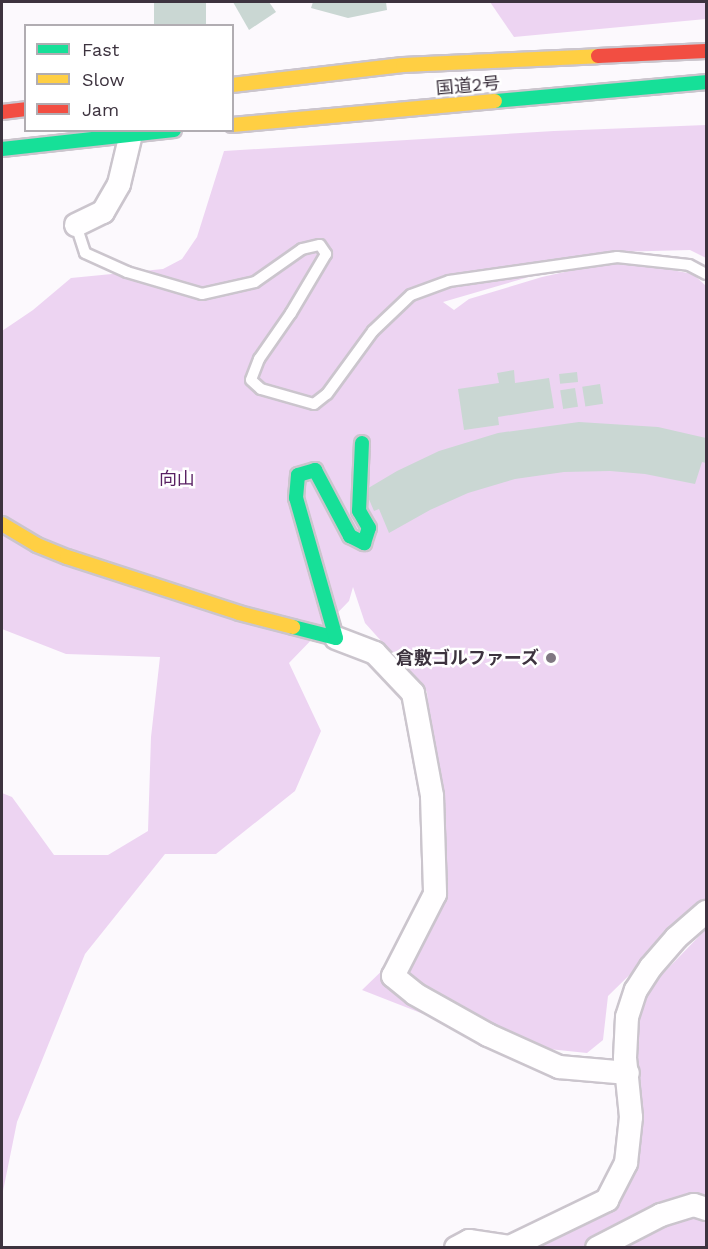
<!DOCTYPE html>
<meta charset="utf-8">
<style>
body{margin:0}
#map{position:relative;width:708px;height:1249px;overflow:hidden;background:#fcf9fd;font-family:"Work Sans","Noto Sans JP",sans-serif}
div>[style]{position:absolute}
.green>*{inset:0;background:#edd4f2}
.building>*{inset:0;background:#cad7d3;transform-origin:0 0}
.roads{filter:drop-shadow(2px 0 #cbc5cd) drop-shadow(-2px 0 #cbc5cd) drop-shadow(0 2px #cbc5cd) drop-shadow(0 -2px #cbc5cd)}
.lane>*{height:10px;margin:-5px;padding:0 5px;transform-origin:5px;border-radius:5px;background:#fffeff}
.street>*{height:22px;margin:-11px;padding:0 11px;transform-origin:11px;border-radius:11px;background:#fffeff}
.fast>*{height:14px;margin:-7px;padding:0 7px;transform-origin:7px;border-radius:7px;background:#16e098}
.slow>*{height:14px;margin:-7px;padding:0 7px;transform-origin:7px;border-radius:7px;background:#ffcf43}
.jam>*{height:14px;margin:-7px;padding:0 7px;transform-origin:7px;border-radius:7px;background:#f24e42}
.dots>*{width:16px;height:16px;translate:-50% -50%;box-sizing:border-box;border:3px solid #fff;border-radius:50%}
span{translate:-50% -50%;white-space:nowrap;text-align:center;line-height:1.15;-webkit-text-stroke:5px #fff;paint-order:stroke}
.street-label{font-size:18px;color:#3d333f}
.park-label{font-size:18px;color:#592163}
.poi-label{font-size:18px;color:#3d333f;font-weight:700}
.right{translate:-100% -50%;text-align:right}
.frame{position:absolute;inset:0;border:3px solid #3d333f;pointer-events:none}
.legend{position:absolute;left:24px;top:24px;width:210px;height:108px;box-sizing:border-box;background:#fff;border:2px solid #b1adb2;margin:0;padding:8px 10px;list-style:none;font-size:18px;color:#3d333f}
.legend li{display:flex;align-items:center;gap:12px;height:30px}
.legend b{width:30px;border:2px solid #b1adb2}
</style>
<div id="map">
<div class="green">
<div style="clip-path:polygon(490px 2px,706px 2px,706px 19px,514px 37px)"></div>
<div style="clip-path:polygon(706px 125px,706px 258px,690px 250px,615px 252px,443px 302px,454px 310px,469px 299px,542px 277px,619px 260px,693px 274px,706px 286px,706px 900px,608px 996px,603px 1040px,587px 1053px,500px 1044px,362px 990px,422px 932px,441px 898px,427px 692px,365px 623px,353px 587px,349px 601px,289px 663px,321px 731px,295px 791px,216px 854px,165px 854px,85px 954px,17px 1122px,2px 1196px,2px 793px,12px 797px,54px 855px,108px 855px,148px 831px,151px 737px,160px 657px,66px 654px,2px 629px,2px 331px,33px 310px,71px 278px,163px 269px,182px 259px,197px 237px,224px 151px,554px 131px)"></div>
<div style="clip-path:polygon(706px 929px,706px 1247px,528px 1248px,609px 1205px,637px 1027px,651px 986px)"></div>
</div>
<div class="building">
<div style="left:154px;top:2px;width:52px;height:24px"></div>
<div style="clip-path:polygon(233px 2px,269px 2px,276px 12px,249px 30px)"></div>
<div style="clip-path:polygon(313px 2px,386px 2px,387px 10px,348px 18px,311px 8px)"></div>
<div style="clip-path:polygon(514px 370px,515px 383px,549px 378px,554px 408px,498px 417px,499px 425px,464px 430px,458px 389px,499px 383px,497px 373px)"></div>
<div style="left:577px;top:372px;width:10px;height:18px;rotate:84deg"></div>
<div style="left:600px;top:384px;width:20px;height:18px;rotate:81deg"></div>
<div style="left:575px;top:388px;width:19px;height:15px;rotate:81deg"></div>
<div style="clip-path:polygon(579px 422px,658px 427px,706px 438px,706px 463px,702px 462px,695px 484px,645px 474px,610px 471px,564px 472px,515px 479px,468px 493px,430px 510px,389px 533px,379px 509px,374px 511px,365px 490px,397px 471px,439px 451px,498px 433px)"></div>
</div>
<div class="roads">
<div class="lane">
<div style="left:76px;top:225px;width:29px;rotate:72deg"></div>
<div style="left:85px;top:253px;width:46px;rotate:24.3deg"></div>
<div style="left:127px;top:272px;width:78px;rotate:16.3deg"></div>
<div style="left:202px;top:294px;width:54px;rotate:-12.8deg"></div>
<div style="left:255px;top:282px;width:57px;rotate:-35.1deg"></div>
<div style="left:302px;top:249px;width:18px;rotate:-13deg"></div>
<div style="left:320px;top:245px;width:11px;rotate:56deg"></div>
<div style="left:326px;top:254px;width:69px;rotate:120.7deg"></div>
<div style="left:291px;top:313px;width:56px;rotate:124.8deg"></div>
<div style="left:259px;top:359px;width:22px;rotate:111deg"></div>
<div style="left:251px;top:380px;width:13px;rotate:42deg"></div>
<div style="left:261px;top:389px;width:55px;rotate:15.8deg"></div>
<div style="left:314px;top:404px;width:16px;rotate:-38deg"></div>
<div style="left:327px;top:394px;width:78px;rotate:-53.9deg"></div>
<div style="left:373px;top:331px;width:52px;rotate:-43.5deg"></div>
<div style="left:411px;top:295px;width:40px;rotate:-20.2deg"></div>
<div style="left:449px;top:281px;width:170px;rotate:-8.1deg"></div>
<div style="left:617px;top:257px;width:72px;rotate:6.3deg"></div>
<div style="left:689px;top:265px;width:19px;rotate:28deg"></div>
</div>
<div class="street">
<div style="left:76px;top:225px;width:30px;rotate:-26deg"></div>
<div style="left:103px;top:212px;width:32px;rotate:-60deg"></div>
<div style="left:119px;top:184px;width:51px;rotate:-76.5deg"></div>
<div style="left:336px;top:638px;width:42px;rotate:21deg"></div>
<div style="left:375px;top:653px;width:55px;rotate:46.5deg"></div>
<div style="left:413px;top:693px;width:105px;rotate:79.5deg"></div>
<div style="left:432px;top:796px;width:98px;rotate:88.2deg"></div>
<div style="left:435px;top:894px;width:92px;rotate:117.1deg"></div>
<div style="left:393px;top:976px;width:28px;rotate:39deg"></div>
<div style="left:415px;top:994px;width:84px;rotate:29.3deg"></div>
<div style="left:488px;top:1035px;width:78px;rotate:24.3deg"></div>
<div style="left:559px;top:1067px;width:69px;rotate:5deg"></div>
<div style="left:512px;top:1246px;width:106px;rotate:-25.8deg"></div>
<div style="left:607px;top:1200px;width:42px;rotate:-62.8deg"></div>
<div style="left:626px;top:1163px;width:46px;rotate:-83.8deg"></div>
<div style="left:631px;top:1117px;width:59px;rotate:-95.8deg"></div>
<div style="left:625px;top:1058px;width:41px;rotate:-87.2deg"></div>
<div style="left:627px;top:1017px;width:28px;rotate:-72deg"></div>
<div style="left:636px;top:990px;width:27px;rotate:-57deg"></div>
<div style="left:651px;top:967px;width:38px;rotate:-49deg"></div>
<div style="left:676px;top:938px;width:40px;rotate:-41deg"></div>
<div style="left:456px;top:1248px;width:15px;rotate:-28deg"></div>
<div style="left:469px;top:1241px;width:49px;rotate:8.3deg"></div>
<div style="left:597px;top:1248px;width:72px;rotate:-27.3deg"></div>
<div style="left:661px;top:1215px;width:34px;rotate:-17deg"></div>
<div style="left:694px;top:1205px;width:13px;rotate:18deg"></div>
</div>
<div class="fast">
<div style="left:495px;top:101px;width:212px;rotate:-5.1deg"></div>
<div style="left:2px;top:149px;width:173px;rotate:-6.3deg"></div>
<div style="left:293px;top:627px;width:44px;rotate:14.3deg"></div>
<div style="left:336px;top:638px;width:146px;rotate:-105.9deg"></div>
<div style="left:296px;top:498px;width:23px;rotate:-85deg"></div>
<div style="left:298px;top:475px;width:18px;rotate:-16deg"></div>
<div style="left:315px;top:470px;width:75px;rotate:62.1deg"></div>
<div style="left:350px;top:536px;width:16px;rotate:27deg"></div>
<div style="left:364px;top:543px;width:16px;rotate:-72deg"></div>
<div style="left:369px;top:528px;width:20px;rotate:-120deg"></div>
<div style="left:359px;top:511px;width:68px;rotate:-87.5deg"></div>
</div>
<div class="slow">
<div style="left:232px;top:85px;width:172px;rotate:-6.7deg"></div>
<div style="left:403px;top:65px;width:195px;rotate:-2.6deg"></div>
<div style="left:232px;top:125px;width:264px;rotate:-5.2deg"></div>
<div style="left:2px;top:524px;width:41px;rotate:31deg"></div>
<div style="left:37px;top:545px;width:32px;rotate:22deg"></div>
<div style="left:67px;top:557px;width:181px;rotate:18deg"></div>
<div style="left:239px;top:613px;width:56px;rotate:14.5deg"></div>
</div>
<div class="jam">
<div style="left:598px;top:56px;width:108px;rotate:-2.7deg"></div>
<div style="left:2px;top:112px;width:24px;rotate:-7deg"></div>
</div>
</div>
<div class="dots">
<div style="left:551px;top:658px;background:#807882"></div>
</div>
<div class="street-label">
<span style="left:468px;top:86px;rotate:-5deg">国道2号</span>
</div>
<div class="park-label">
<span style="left:177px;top:479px">向山</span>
</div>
<div class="poi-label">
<span class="right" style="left:539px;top:658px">倉敷ゴルファーズ</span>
</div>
<div class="frame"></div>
<ul class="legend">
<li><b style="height:8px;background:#16e098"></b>Fast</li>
<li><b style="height:8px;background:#ffcf43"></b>Slow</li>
<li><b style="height:8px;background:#f24e42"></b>Jam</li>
</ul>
</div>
